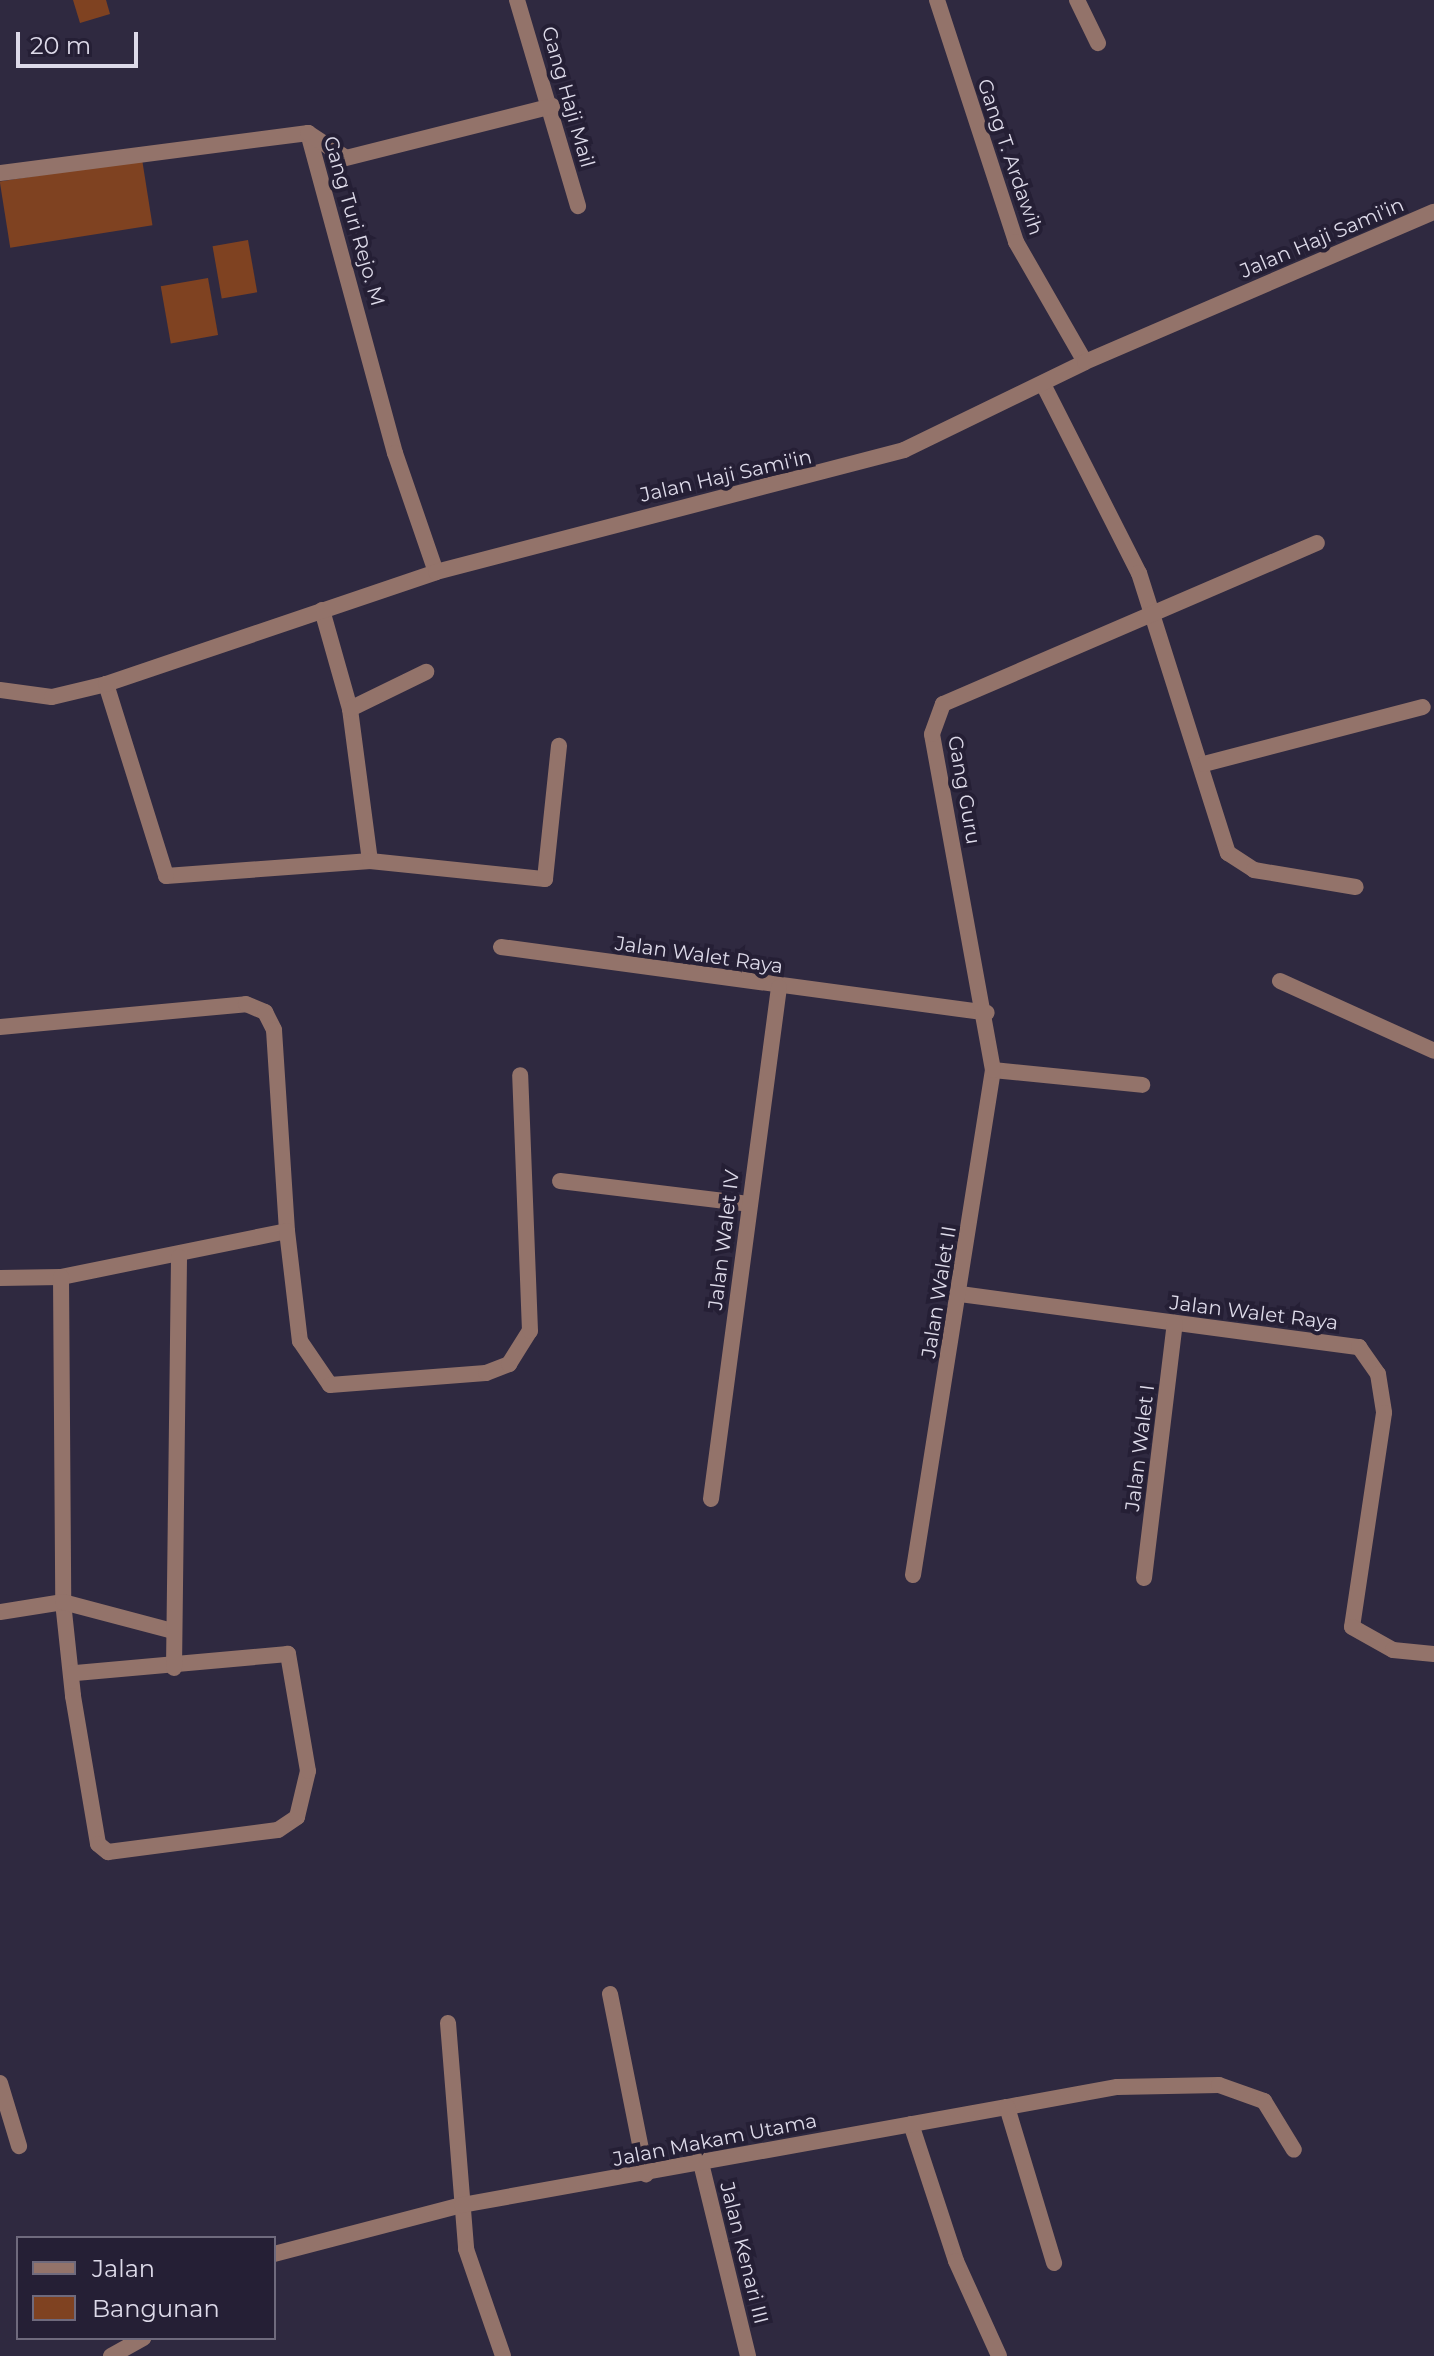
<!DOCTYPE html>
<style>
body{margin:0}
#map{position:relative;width:1434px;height:2356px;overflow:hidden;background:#2f2940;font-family:Montserrat,sans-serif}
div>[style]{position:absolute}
.building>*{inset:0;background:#7f4221;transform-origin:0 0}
.lane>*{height:16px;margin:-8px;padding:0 8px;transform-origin:8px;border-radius:8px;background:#93736a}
.street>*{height:16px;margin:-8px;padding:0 8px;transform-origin:8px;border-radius:8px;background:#93736a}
span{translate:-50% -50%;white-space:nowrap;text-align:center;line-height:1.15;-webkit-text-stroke:8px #251f35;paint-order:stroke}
.street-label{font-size:20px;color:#dddae9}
.legend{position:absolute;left:16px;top:2236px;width:260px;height:104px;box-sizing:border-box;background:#251f35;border:2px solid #6f6a7d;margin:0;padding:10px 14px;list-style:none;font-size:24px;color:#dddae9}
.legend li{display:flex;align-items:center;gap:16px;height:40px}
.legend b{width:40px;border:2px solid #6f6a7d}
.scale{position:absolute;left:16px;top:32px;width:122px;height:36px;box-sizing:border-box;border:4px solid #dddae9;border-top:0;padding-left:10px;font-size:24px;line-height:28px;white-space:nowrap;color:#dddae9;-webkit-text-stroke:6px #251f35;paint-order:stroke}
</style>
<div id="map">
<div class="building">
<div style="clip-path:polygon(73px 0,106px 0,110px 14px,80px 23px)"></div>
<div style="left:142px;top:159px;width:67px;height:144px;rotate:81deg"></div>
<div style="left:248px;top:240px;width:53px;height:36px;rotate:80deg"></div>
<div style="left:208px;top:278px;width:58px;height:48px;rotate:80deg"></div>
</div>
<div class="lane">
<div style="left:166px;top:876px;width:205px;rotate:-4.2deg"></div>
</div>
<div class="street">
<div style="left:517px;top:0;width:215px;rotate:73.5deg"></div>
<div style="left:937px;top:0;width:255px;rotate:71.9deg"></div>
<div style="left:1016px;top:242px;width:138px;rotate:60.1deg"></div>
<div style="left:1077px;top:0;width:48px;rotate:64deg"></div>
<div style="left:308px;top:133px;width:332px;rotate:74.8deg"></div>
<div style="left:395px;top:453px;width:126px;rotate:71deg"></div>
<div style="left:0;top:173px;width:311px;rotate:-7.4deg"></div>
<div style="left:308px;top:133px;width:45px;rotate:33.3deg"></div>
<div style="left:346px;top:158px;width:213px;rotate:-14.1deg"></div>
<div style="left:1044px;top:386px;width:210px;rotate:63.1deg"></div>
<div style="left:1139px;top:573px;width:294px;rotate:72.4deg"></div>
<div style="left:1228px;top:853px;width:31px;rotate:33deg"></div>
<div style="left:1254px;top:870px;width:103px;rotate:9.5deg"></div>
<div style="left:322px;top:610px;width:103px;rotate:74.2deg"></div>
<div style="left:350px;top:709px;width:153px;rotate:82.5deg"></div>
<div style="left:370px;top:861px;width:176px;rotate:5.9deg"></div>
<div style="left:545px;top:879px;width:134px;rotate:-84deg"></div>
<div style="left:106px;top:684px;width:201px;rotate:72.6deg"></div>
<div style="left:0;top:690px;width:52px;rotate:7.7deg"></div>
<div style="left:52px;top:697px;width:56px;rotate:-13.5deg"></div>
<div style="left:106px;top:684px;width:348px;rotate:-18.7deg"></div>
<div style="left:436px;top:572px;width:484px;rotate:-14.6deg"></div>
<div style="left:904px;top:450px;width:201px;rotate:-25.9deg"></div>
<div style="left:1085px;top:362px;width:380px;rotate:-23.3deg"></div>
<div style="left:350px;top:709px;width:85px;rotate:-26deg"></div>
<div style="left:1204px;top:764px;width:226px;rotate:-14.6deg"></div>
<div style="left:501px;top:947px;width:490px;rotate:7.7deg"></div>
<div style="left:1280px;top:981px;width:169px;rotate:24.4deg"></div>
<div style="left:0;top:1027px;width:247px;rotate:-5.3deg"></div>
<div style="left:246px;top:1004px;width:21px;rotate:23deg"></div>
<div style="left:265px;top:1012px;width:20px;rotate:63deg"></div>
<div style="left:274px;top:1030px;width:201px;rotate:86.3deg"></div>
<div style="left:287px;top:1231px;width:231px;rotate:168.5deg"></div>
<div style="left:993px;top:1070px;width:150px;rotate:5.7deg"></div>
<div style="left:560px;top:1181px;width:190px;rotate:6.9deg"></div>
<div style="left:287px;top:1231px;width:111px;rotate:83.3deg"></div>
<div style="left:300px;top:1341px;width:53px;rotate:55.7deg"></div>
<div style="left:330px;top:1385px;width:156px;rotate:-4.4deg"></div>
<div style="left:486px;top:1373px;width:25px;rotate:-21deg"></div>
<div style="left:509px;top:1364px;width:39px;rotate:-58deg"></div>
<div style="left:530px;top:1331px;width:256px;rotate:-92.2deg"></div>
<div style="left:0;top:1278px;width:61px;rotate:-0.9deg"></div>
<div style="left:61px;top:1277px;width:325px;rotate:89.6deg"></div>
<div style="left:63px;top:1602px;width:95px;rotate:83.9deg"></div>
<div style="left:73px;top:1696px;width:150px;rotate:80.4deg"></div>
<div style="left:98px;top:1844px;width:13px;rotate:39deg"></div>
<div style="left:108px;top:1852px;width:171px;rotate:-7.4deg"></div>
<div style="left:278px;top:1830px;width:23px;rotate:-34deg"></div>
<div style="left:297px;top:1817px;width:47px;rotate:-76.6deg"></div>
<div style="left:308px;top:1771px;width:119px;rotate:-99.7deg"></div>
<div style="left:288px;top:1654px;width:216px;rotate:174.9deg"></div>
<div style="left:960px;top:1294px;width:403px;rotate:7.6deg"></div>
<div style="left:1359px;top:1347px;width:33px;rotate:55deg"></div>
<div style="left:1378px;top:1374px;width:39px;rotate:81deg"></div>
<div style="left:1384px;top:1413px;width:216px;rotate:98.5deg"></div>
<div style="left:1352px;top:1627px;width:47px;rotate:29.3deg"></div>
<div style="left:1393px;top:1650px;width:41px;rotate:5.6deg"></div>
<div style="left:711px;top:1499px;width:516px;rotate:-82.43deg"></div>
<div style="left:913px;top:1575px;width:511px;rotate:-81deg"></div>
<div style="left:993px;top:1070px;width:341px;rotate:-100.3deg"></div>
<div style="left:932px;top:734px;width:32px;rotate:-70deg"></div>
<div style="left:943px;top:704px;width:407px;rotate:-23.3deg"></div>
<div style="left:1144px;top:1578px;width:257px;rotate:-83.1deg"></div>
<div style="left:0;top:1612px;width:64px;rotate:-9deg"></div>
<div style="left:63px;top:1602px;width:114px;rotate:14.8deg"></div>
<div style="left:174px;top:1668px;width:411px;rotate:-89.3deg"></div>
<div style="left:610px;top:1994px;width:184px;rotate:78.7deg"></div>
<div style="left:448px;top:2023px;width:227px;rotate:85.4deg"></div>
<div style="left:466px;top:2249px;width:113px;rotate:70.9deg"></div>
<div style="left:0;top:2083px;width:66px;rotate:73.2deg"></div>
<div style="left:1007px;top:2107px;width:112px;rotate:-10.3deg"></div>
<div style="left:1117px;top:2087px;width:102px;rotate:-1.1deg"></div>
<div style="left:1219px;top:2085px;width:48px;rotate:19.6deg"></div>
<div style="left:1264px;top:2101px;width:57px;rotate:58.5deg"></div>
<div style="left:911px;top:2124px;width:144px;rotate:71.8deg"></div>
<div style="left:956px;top:2261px;width:104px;rotate:65.6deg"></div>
<div style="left:700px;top:2159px;width:203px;rotate:76.3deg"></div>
<div style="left:274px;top:2254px;width:194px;rotate:-14.6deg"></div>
<div style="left:462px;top:2205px;width:554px;rotate:-10.19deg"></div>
<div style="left:1007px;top:2107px;width:163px;rotate:73.2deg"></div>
<div style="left:111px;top:2356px;width:37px;rotate:-29deg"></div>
</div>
<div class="street-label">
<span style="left:568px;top:97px;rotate:74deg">Gang Haji Mail</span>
<span style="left:1010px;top:157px;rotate:71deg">Gang T. Ardawih</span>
<span style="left:354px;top:221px;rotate:74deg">Gang Turi Rejo. M</span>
<span style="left:1322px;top:238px;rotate:-23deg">Jalan Haji Sami'in</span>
<span style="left:726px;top:476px;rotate:-13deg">Jalan Haji Sami'in</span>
<span style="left:964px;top:790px;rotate:80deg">Gang Guru</span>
<span style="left:699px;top:955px;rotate:8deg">Jalan Walet Raya</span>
<span style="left:724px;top:1240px;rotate:-83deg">Jalan Walet IV</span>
<span style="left:939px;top:1292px;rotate:-81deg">Jalan Walet II</span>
<span style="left:1254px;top:1313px;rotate:7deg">Jalan Walet Raya</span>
<span style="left:1140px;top:1448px;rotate:-83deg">Jalan Walet I</span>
<span style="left:715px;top:2140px;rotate:-11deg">Jalan Makam Utama</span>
<span style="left:744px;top:2253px;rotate:76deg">Jalan Kenari III</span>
</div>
<ul class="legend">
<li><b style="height:10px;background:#93736a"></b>Jalan</li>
<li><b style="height:22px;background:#7f4221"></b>Bangunan</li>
</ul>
<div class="scale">20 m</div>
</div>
